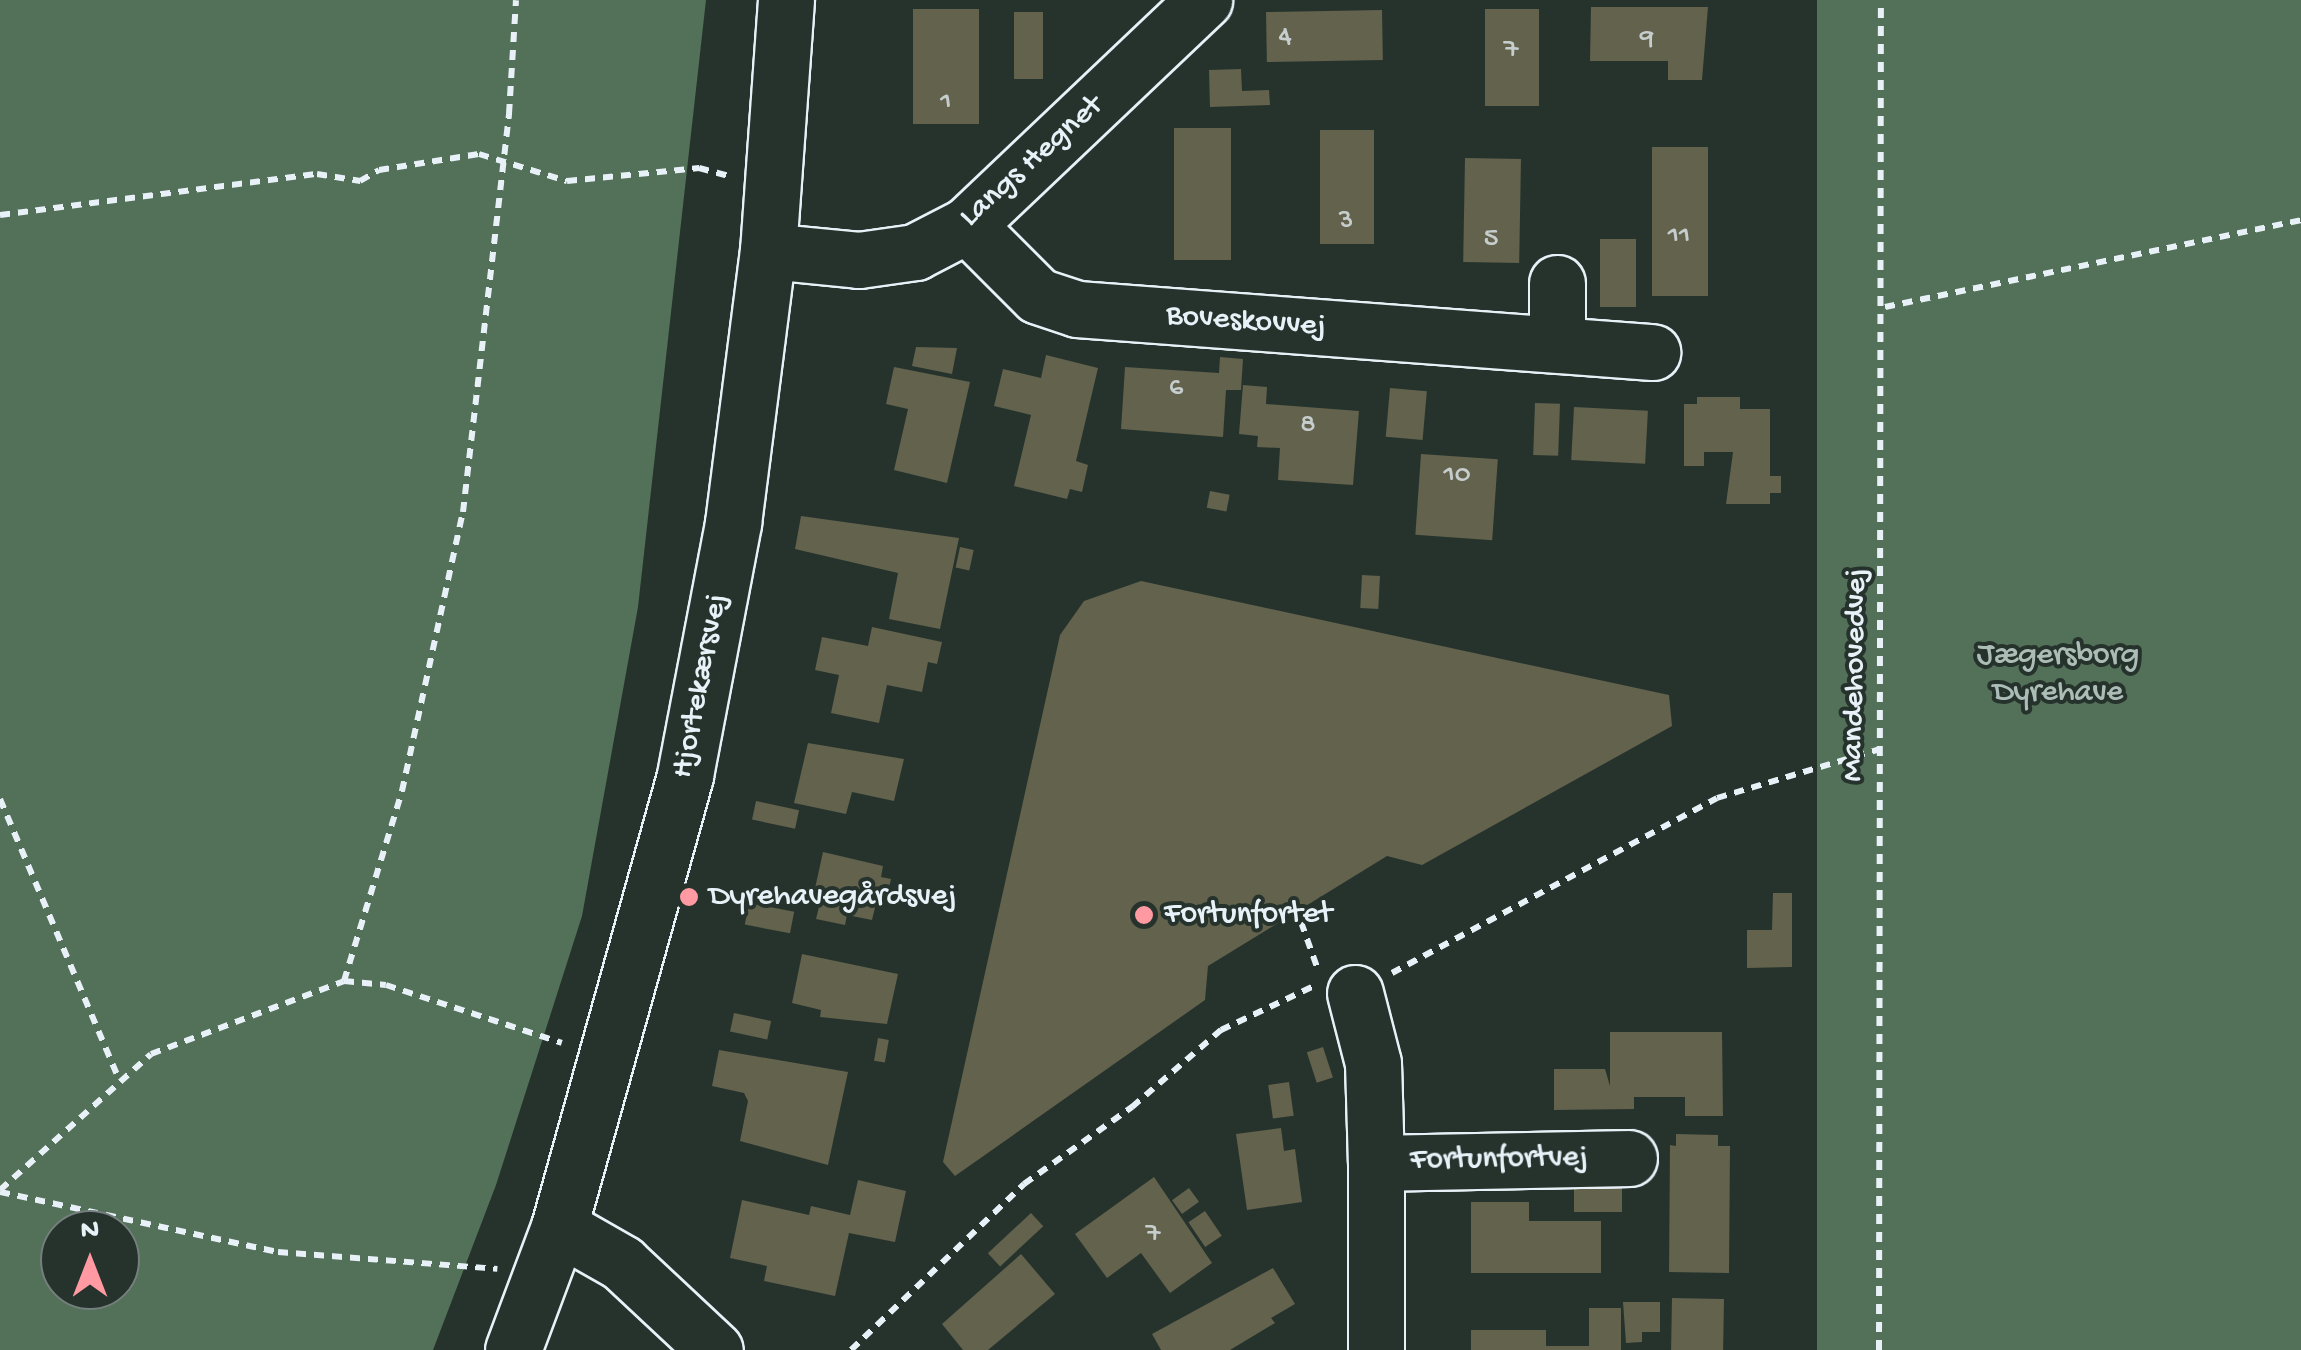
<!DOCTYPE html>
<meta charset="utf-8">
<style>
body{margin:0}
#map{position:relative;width:2301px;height:1350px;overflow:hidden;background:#26332d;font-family:"Gochi Hand",sans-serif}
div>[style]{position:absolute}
.green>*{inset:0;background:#537058;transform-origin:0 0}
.building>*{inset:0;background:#62624d;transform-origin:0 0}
.path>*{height:6px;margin-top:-3px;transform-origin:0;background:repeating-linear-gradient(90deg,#e8f1f8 0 10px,transparent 0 18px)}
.roads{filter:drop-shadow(2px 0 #e8f1f8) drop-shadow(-2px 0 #e8f1f8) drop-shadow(0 2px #e8f1f8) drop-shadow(0 -2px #e8f1f8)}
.minor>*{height:55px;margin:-27.5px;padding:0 27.5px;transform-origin:27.5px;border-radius:27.5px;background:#26332d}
.dots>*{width:28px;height:28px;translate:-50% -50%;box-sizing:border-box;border:5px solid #26332d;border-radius:50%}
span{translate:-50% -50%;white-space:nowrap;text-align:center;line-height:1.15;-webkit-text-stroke:8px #26332d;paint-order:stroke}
.number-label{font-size:28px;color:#c6cdcd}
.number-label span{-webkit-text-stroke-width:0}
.street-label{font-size:32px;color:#e8f1f8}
.park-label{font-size:32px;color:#acbdb8}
.poi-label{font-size:32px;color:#e8f1f8}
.left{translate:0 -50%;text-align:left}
.north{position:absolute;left:40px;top:1210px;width:100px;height:100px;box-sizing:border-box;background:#26332d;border:2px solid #747f7e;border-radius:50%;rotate:0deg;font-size:28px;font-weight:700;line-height:40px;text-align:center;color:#e8f1f8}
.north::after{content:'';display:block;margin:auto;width:35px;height:45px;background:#ff9aa2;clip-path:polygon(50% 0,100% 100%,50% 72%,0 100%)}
</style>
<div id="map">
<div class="green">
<div style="clip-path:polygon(evenodd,0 0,706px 0,638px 607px,582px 916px,496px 1185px,433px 1350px,0 1350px,0 0,120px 1230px,120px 1290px,60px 1290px,60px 1230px,120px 1230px)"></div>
<div style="left:1817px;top:0;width:484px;height:1350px"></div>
</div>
<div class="building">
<div style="clip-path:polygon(1591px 7px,1708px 7px,1702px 80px,1668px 80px,1668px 61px,1590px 61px)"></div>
<div style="left:913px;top:9px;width:66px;height:115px"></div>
<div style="left:1485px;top:9px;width:54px;height:97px"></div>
<div style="left:1382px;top:10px;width:50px;height:116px;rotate:89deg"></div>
<div style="left:1014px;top:12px;width:29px;height:67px"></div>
<div style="clip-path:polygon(1241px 69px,1242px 91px,1269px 90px,1270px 105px,1210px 107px,1209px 70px)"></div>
<div style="left:1174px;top:128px;width:57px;height:132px"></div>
<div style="left:1320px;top:130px;width:54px;height:114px"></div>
<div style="left:1652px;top:147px;width:56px;height:149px"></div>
<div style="left:1465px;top:158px;width:56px;height:104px;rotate:1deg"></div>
<div style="left:1600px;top:239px;width:36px;height:68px"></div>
<div style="clip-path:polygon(916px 347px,957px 348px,952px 374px,912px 366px)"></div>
<div style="clip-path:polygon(1046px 355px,1098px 368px,1076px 461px,1088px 465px,1082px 492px,1070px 489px,1067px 499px,1014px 486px,1031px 415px,994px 406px,1003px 369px,1041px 378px)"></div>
<div style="clip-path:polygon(1220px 357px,1243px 359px,1241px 390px,1226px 390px,1223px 437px,1121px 429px,1125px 367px,1219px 373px)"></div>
<div style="clip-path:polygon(894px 367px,970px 382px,947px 483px,894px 470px,908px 409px,886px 404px)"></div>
<div style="clip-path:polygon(1243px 385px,1267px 387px,1266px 404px,1359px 411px,1353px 485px,1278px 480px,1280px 448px,1257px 447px,1258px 436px,1239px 434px)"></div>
<div style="left:1390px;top:388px;width:37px;height:49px;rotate:5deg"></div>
<div style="clip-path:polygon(1697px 397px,1740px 397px,1740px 409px,1770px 409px,1770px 476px,1781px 476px,1781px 493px,1770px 493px,1770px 504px,1726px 504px,1733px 452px,1704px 452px,1704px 466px,1684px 466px,1684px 404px,1697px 404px)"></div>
<div style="left:1535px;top:403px;width:25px;height:52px;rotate:2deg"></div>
<div style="left:1574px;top:407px;width:74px;height:53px;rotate:3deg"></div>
<div style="left:1421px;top:454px;width:77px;height:81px;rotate:4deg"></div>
<div style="left:1210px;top:491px;width:20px;height:17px;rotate:11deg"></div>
<div style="clip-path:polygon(801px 516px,959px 538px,940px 629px,889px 619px,898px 573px,795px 549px)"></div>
<div style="left:960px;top:547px;width:14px;height:21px;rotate:12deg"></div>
<div style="left:1362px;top:575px;width:18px;height:33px;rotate:3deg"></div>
<div style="clip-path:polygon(1141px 581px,1669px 695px,1672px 726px,1422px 865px,1387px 856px,1208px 966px,1205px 1000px,955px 1176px,943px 1162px,1060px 635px,1084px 601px)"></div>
<div style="clip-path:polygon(872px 627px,942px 642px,937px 664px,928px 662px,922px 692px,887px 685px,879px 723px,831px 713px,839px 675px,815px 670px,822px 637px,868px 646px)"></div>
<div style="clip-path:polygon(808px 743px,904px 759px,894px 801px,852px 792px,846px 814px,794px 803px)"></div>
<div style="left:756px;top:801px;width:44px;height:19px;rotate:12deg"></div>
<div style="clip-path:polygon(823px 852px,883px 866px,881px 877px,891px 879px,888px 893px,879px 891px,872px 920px,847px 915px,845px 925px,816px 919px,820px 903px,812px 902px)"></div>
<div style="clip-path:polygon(1773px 893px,1792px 893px,1792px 967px,1747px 968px,1747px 930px,1772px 930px)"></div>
<div style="left:749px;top:903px;width:46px;height:22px;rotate:11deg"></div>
<div style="clip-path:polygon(802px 954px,898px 974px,887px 1024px,820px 1017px,821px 1010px,792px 1003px)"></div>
<div style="left:734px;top:1013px;width:38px;height:19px;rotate:12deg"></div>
<div style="clip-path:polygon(1610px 1032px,1722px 1032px,1723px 1116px,1685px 1116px,1685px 1097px,1634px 1097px,1634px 1109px,1554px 1110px,1554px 1069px,1605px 1069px,1610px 1086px)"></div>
<div style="left:878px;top:1038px;width:11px;height:23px;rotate:10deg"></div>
<div style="left:1323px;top:1047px;width:32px;height:17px;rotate:72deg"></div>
<div style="clip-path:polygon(719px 1050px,848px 1072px,828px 1165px,740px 1141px,748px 1101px,744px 1093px,712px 1086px)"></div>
<div style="left:1289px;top:1082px;width:34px;height:21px;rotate:82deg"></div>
<div style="clip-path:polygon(1281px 1128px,1284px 1151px,1295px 1149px,1302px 1202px,1247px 1210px,1236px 1134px)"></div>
<div style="clip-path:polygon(1676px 1134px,1718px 1135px,1718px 1146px,1730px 1146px,1729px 1273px,1669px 1272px,1670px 1145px,1676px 1146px)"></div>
<div style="clip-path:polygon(1154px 1177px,1212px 1263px,1170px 1293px,1141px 1253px,1107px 1278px,1075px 1234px)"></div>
<div style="clip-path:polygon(858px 1180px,906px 1191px,895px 1242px,849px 1233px,835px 1296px,764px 1281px,767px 1266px,730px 1258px,742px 1200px,809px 1215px,811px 1206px,850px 1215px)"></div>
<div style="left:1574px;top:1183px;width:48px;height:29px"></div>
<div style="left:1189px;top:1188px;width:17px;height:21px;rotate:54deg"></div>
<div style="clip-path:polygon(1471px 1202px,1529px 1202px,1529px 1221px,1601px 1221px,1601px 1273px,1471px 1273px)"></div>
<div style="left:1205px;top:1211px;width:30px;height:20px;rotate:56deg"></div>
<div style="left:1031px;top:1213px;width:18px;height:59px;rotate:47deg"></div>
<div style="clip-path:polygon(1021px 1254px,1055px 1294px,988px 1350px,963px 1350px,942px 1324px)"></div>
<div style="clip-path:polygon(1273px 1268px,1295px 1304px,1271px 1318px,1275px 1323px,1230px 1350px,1161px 1350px,1152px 1334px)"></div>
<div style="left:1672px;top:1298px;width:52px;height:52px;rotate:1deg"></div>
<div style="clip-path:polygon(1623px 1302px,1660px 1302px,1660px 1332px,1642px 1332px,1642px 1342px,1626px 1343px)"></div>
<div style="clip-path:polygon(1589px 1308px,1621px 1308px,1621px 1350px,1471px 1350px,1471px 1330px,1546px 1330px,1546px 1346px,1589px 1346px)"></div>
</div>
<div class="path">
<div style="left:0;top:215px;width:320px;rotate:-7.4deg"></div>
<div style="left:317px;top:174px;width:44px;rotate:9.2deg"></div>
<div style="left:360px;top:181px;width:22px;rotate:-30deg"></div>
<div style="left:379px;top:170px;width:101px;rotate:-9.1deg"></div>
<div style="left:479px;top:154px;width:92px;rotate:17.1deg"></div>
<div style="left:567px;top:181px;width:133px;rotate:-5.6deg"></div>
<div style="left:699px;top:168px;width:30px;rotate:15deg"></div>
<div style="left:1885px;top:307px;width:425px;rotate:-11.8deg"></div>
<div style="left:0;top:799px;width:305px;rotate:67deg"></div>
<div style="left:1301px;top:922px;width:48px;rotate:70.4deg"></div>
<div style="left:1392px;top:973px;width:369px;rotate:-28.3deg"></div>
<div style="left:1717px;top:798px;width:170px;rotate:-16.7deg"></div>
<div style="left:344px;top:981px;width:199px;rotate:-73deg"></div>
<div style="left:402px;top:791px;width:286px;rotate:-77.7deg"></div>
<div style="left:463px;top:512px;width:401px;rotate:-83.4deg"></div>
<div style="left:509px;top:114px;width:114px;rotate:-86.5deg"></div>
<div style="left:0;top:1190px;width:203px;rotate:-42deg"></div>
<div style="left:151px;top:1054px;width:206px;rotate:-20.7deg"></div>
<div style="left:344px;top:981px;width:42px;rotate:5.4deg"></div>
<div style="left:386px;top:985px;width:185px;rotate:18.2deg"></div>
<div style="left:0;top:1192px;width:284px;rotate:12.2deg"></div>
<div style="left:278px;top:1252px;width:220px;rotate:4.4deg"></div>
<div style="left:851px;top:1350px;width:240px;rotate:-43.8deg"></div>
<div style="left:1024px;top:1184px;width:133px;rotate:-35.5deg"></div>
<div style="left:1132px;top:1107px;width:118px;rotate:-40.9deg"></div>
<div style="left:1221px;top:1030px;width:101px;rotate:-25.3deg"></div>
<div style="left:1879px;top:1350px;width:1350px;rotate:-89.92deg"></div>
</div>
<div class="roads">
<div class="minor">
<div style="left:967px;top:225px;width:100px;rotate:45deg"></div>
<div style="left:1038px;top:296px;width:41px;rotate:18.4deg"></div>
<div style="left:1077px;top:309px;width:577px;rotate:4.28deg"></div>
<div style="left:768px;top:251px;width:91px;rotate:5.6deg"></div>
<div style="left:859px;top:260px;width:57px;rotate:-8.1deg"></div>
<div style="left:915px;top:252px;width:59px;rotate:-27.4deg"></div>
<div style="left:967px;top:225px;width:327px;rotate:-43.5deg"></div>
<div style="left:1557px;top:344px;width:61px;rotate:-90deg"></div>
<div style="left:1355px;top:993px;width:72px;rotate:75.6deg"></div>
<div style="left:1373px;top:1063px;width:100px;rotate:88.3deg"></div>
<div style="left:559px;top:1227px;width:73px;rotate:29.7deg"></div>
<div style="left:622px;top:1263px;width:127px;rotate:43.1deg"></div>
<div style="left:513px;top:1350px;width:131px;rotate:-69.5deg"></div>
<div style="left:559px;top:1227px;width:469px;rotate:-74.4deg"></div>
<div style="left:685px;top:775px;width:257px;rotate:-79.2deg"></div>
<div style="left:733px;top:523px;width:274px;rotate:-82.7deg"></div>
<div style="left:768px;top:251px;width:252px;rotate:-85.9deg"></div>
<div style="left:1376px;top:1350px;width:187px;rotate:-90deg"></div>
<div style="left:1376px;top:1163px;width:253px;rotate:-1.1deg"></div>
</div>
</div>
<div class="dots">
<div style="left:689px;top:897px;background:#ff9aa2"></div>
<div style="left:1144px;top:915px;background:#ff9aa2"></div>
</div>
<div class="number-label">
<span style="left:1285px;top:38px">4</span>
<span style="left:1647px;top:40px">9</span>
<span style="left:1511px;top:51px">7</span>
<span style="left:946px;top:103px">1</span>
<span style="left:1346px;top:222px">3</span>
<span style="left:1679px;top:237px">11</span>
<span style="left:1491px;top:240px">5</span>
<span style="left:1176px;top:389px">6</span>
<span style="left:1308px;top:426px">8</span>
<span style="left:1457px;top:476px">10</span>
<span style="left:1153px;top:1235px">7</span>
</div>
<div class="street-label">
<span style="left:1032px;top:162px;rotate:-42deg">Langs Hegnet</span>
<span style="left:1246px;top:322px;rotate:4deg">Boveskovvej</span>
<span style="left:1856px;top:675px;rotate:-89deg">Mandehovedvej</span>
<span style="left:701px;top:686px;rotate:-79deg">Hjortekærsvej</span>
<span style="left:1499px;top:1160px;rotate:-1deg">Fortunfortvej</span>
</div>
<div class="park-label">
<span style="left:2058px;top:675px">Jægersborg<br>Dyrehave</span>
</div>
<div class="poi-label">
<span class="left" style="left:709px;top:897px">Dyrehavegårdsvej</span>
<span class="left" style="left:1164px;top:915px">Fortunfortet</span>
</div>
<div class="north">N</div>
</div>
